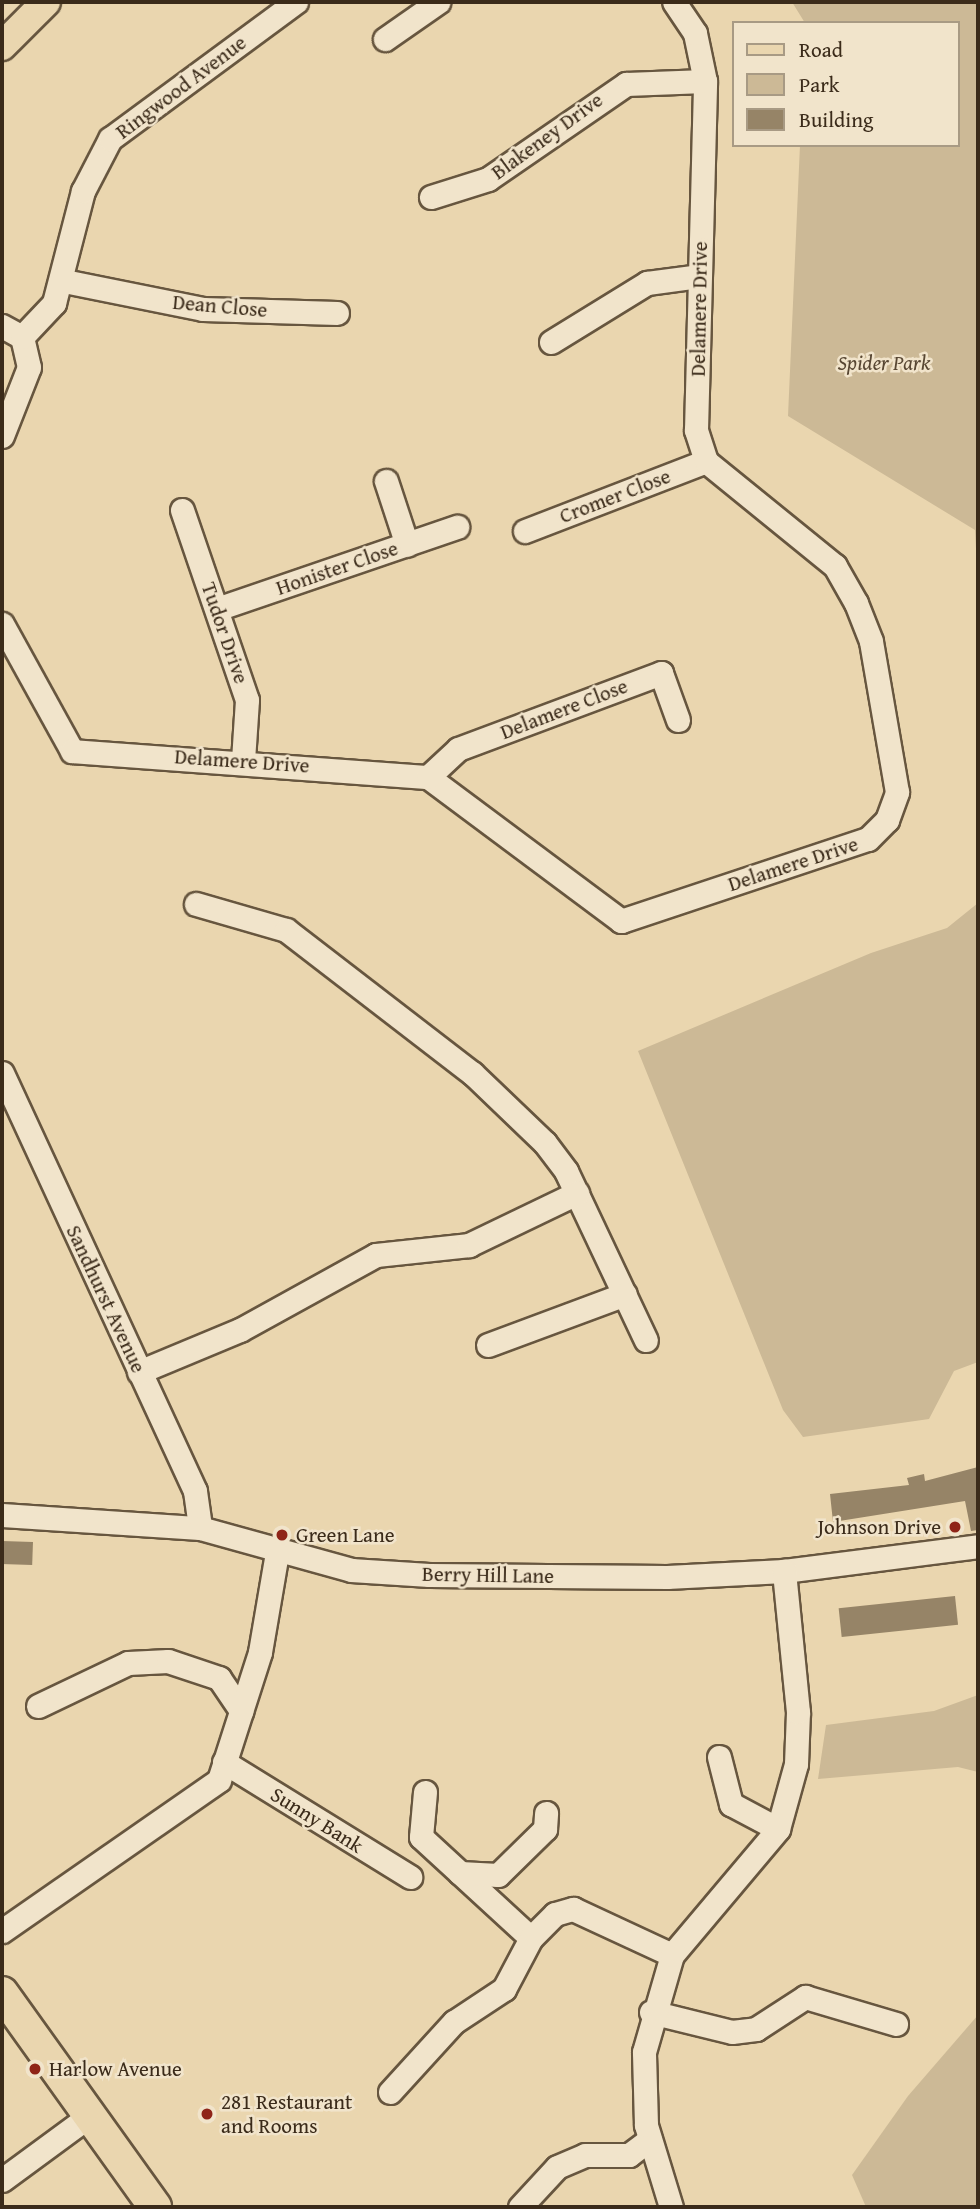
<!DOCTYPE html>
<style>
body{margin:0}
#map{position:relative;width:980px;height:2209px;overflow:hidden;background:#ead6af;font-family:"Gentium Book Plus",serif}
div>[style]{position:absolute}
.green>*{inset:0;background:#ccb996}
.building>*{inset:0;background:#968467;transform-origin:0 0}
.roads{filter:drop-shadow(2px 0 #67563f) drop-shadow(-2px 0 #67563f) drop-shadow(0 2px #67563f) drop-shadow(0 -2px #67563f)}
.minor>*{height:23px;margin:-11.5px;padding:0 11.5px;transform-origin:11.5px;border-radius:11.5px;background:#f1e4cb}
.major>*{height:28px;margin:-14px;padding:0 14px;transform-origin:14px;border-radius:14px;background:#ead6af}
.highway>*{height:32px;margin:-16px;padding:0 16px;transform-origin:16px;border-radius:16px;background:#ead6af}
.dots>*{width:19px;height:19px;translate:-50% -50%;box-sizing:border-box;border:4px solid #f1e4cb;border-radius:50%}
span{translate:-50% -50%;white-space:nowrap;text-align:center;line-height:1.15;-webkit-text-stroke:5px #f1e4cb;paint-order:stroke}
.street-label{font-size:21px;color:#3b2b1a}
.park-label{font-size:21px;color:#584733;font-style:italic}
.poi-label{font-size:21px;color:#3b2b1a}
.right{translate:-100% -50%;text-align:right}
.left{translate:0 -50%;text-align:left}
.frame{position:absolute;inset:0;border:4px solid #3b2b1a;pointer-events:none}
.legend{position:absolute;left:732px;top:21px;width:228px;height:126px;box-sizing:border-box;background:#f1e4cb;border:2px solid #a89a84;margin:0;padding:9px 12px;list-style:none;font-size:21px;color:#3b2b1a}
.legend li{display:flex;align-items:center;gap:14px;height:35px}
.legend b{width:35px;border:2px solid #a89a84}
</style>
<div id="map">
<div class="green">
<div style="clip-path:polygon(792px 2px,978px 2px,978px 587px,975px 530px,788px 416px,800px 145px,957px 145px,957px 23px,805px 23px)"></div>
<div style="clip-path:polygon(978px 903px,978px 1362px,954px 1371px,929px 1419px,803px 1437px,783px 1410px,638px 1051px,871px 953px,947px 928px)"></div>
<div style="clip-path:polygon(978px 1695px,978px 1772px,958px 1767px,818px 1779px,826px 1725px,934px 1711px)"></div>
<div style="clip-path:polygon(978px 2015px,978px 2207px,866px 2207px,852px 2175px,908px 2096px)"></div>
</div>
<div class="building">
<div style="clip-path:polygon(978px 1467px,978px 1530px,971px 1531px,965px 1501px,833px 1522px,830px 1494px,909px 1485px,907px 1478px,924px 1474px,925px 1481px)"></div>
<div style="left:2px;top:1541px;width:31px;height:23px;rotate:2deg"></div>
<div style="left:955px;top:1596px;width:29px;height:117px;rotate:84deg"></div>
</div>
<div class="roads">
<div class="minor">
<div style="left:385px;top:39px;width:65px;rotate:-34.9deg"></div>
<div style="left:431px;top:197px;width:60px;rotate:-17.5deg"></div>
<div style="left:488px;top:179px;width:168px;rotate:-34.5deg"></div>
<div style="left:626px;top:84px;width:79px;rotate:-2.2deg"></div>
<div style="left:64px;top:281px;width:142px;rotate:11.4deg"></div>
<div style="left:203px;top:309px;width:134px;rotate:1.7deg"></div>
<div style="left:2px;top:326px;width:23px;rotate:29deg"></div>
<div style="left:22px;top:337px;width:31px;rotate:77deg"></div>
<div style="left:29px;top:367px;width:74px;rotate:111.4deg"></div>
<div style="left:22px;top:337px;width:47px;rotate:-46.7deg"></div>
<div style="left:54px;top:303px;width:116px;rotate:-75.5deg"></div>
<div style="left:83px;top:191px;width:59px;rotate:-62.6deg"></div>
<div style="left:110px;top:139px;width:231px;rotate:-36.4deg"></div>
<div style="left:551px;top:342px;width:113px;rotate:-31.6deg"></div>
<div style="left:647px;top:283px;width:52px;rotate:-7.7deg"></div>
<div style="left:386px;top:481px;width:67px;rotate:71.8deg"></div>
<div style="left:182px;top:510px;width:201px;rotate:71.1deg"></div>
<div style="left:247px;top:700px;width:60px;rotate:93.8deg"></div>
<div style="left:525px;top:531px;width:194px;rotate:-21.1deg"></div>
<div style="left:217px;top:609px;width:254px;rotate:-18.9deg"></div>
<div style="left:2px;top:624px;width:145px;rotate:61.1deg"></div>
<div style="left:72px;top:751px;width:357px;rotate:4.2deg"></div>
<div style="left:428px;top:777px;width:241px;rotate:36.7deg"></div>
<div style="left:621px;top:921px;width:260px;rotate:-18.4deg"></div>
<div style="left:868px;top:839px;width:27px;rotate:-45deg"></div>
<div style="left:887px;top:820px;width:30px;rotate:-70deg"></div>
<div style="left:897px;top:792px;width:153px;rotate:-99.8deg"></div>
<div style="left:871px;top:641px;width:41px;rotate:-111.5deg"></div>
<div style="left:856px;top:603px;width:43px;rotate:-119.6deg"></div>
<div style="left:835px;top:566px;width:166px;rotate:-140.9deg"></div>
<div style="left:706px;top:461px;width:33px;rotate:-108deg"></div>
<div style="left:696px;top:430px;width:349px;rotate:-88.5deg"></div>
<div style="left:705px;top:81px;width:49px;rotate:-101.8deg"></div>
<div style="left:695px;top:33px;width:37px;rotate:-124deg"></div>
<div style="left:428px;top:777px;width:41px;rotate:-43deg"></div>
<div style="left:458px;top:749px;width:217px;rotate:-20.5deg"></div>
<div style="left:661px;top:673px;width:50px;rotate:70.1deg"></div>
<div style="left:196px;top:904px;width:94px;rotate:16.1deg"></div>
<div style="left:286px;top:930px;width:235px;rotate:37.6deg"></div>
<div style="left:472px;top:1073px;width:101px;rotate:43.8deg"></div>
<div style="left:545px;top:1143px;width:35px;rotate:53deg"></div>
<div style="left:566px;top:1171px;width:187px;rotate:64.7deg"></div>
<div style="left:2px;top:1073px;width:460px;rotate:65.2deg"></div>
<div style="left:195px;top:1491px;width:37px;rotate:82deg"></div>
<div style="left:488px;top:1345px;width:146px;rotate:-20.4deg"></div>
<div style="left:139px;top:1372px;width:109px;rotate:-22.6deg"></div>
<div style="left:240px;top:1330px;width:155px;rotate:-28.9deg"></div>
<div style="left:376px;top:1255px;width:94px;rotate:-6.1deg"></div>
<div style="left:469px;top:1245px;width:120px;rotate:-25.7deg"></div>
<div style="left:2px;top:1515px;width:198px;rotate:3.8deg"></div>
<div style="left:200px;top:1528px;width:157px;rotate:15.5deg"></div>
<div style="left:351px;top:1570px;width:78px;rotate:3.7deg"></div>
<div style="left:429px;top:1575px;width:238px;rotate:0.5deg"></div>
<div style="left:667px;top:1577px;width:117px;rotate:-2.9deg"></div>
<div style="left:784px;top:1571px;width:196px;rotate:-7.3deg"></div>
<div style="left:38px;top:1706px;width:100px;rotate:-25.5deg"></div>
<div style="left:128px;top:1663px;width:40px;rotate:-2.9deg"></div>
<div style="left:168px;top:1661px;width:54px;rotate:18.4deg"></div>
<div style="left:219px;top:1678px;width:40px;rotate:56deg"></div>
<div style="left:719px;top:1757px;width:49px;rotate:75.7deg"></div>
<div style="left:731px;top:1804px;width:53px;rotate:28deg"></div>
<div style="left:224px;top:1762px;width:219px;rotate:31.7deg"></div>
<div style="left:425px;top:1792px;width:45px;rotate:95.1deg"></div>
<div style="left:421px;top:1837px;width:149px;rotate:42.6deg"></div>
<div style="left:531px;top:1938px;width:34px;rotate:-45deg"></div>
<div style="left:555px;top:1914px;width:19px;rotate:-16deg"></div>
<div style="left:573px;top:1909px;width:109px;rotate:24.9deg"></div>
<div style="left:460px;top:1873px;width:38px;rotate:3deg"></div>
<div style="left:498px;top:1875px;width:66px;rotate:-44.4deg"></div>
<div style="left:545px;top:1829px;width:16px;rotate:-86deg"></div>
<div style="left:2px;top:1931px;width:264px;rotate:-34.8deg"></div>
<div style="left:219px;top:1780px;width:134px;rotate:-72.2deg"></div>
<div style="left:260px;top:1652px;width:100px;rotate:-80.3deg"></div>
<div style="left:651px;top:2012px;width:83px;rotate:13.9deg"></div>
<div style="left:732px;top:2032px;width:24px;rotate:-7deg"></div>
<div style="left:756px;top:2029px;width:59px;rotate:-33.1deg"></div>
<div style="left:805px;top:1997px;width:95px;rotate:16.5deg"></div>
<div style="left:390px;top:2092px;width:95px;rotate:-47.6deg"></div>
<div style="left:454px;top:2022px;width:60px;rotate:-33.4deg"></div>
<div style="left:504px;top:1989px;width:58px;rotate:-62.1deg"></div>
<div style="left:2px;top:2180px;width:108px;rotate:-36.3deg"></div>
<div style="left:520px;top:2207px;width:54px;rotate:-47.2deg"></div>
<div style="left:557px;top:2167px;width:30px;rotate:-23deg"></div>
<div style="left:585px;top:2155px;width:44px"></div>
<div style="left:629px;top:2155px;width:26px;rotate:-37deg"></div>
<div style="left:671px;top:2207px;width:86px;rotate:-107deg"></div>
<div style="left:646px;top:2125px;width:73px;rotate:-91.6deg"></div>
<div style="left:644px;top:2052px;width:101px;rotate:-73.9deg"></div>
<div style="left:672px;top:1955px;width:165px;rotate:-49.9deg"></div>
<div style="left:778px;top:1829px;width:67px;rotate:-74.5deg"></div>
<div style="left:796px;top:1764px;width:52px;rotate:-87.8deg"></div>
<div style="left:798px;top:1712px;width:142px;rotate:-95.7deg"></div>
</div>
<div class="major">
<div style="left:2px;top:46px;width:62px;rotate:-45deg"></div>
</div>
<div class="highway">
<div style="left:2px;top:1993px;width:263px;rotate:54.4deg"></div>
</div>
</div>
<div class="dots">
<div style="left:955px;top:1527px;background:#8f2418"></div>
<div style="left:282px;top:1535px;background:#8f2418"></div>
<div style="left:35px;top:2069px;background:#8f2418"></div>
<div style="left:207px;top:2114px;background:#8f2418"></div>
</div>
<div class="street-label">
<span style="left:181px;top:87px;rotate:-37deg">Ringwood Avenue</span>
<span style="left:547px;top:136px;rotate:-36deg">Blakeney Drive</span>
<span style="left:220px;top:306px;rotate:5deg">Dean Close</span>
<span style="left:699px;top:309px;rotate:-89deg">Delamere Drive</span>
<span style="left:615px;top:496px;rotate:-21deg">Cromer Close</span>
<span style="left:337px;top:568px;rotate:-19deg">Honister Close</span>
<span style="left:225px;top:633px;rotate:71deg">Tudor Drive</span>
<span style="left:564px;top:709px;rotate:-21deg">Delamere Close</span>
<span style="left:242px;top:761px;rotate:4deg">Delamere Drive</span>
<span style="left:793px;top:864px;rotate:-18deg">Delamere Drive</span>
<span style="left:106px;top:1299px;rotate:65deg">Sandhurst Avenue</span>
<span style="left:488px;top:1575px;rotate:1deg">Berry Hill Lane</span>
<span style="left:317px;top:1820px;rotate:32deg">Sunny Bank</span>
</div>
<div class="park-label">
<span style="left:884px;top:363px">Spider Park</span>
</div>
<div class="poi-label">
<span class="right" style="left:941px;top:1527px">Johnson Drive</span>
<span class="left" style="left:296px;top:1535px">Green Lane</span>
<span class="left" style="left:49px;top:2069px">Harlow Avenue</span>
<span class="left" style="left:221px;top:2114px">281 Restaurant<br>and Rooms</span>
</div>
<div class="frame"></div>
<ul class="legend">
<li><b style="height:9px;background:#ead6af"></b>Road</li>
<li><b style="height:19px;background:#ccb996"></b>Park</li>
<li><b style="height:19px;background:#968467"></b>Building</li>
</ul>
</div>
